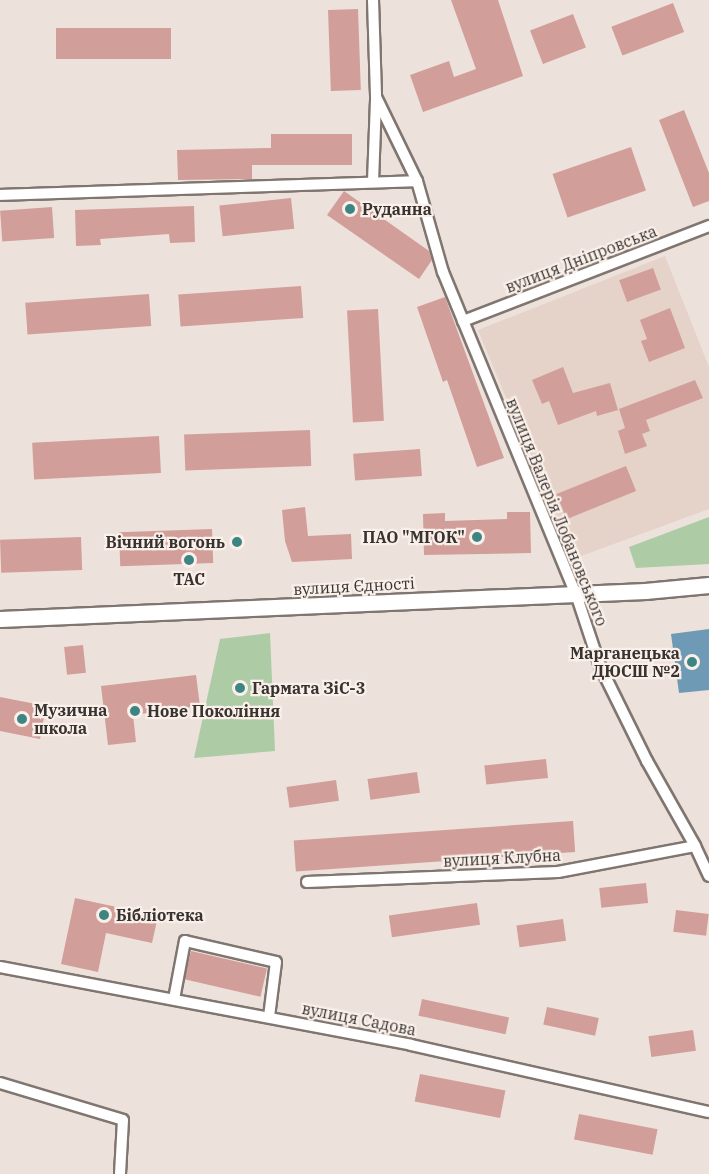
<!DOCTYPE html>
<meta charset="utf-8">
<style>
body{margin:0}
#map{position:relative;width:709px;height:1174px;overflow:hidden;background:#ede1db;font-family:"IBM Plex Serif",serif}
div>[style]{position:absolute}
.built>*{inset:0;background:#e5d3c9}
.green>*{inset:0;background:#adcca6}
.water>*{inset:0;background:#6e9ab6}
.building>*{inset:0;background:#d29e99;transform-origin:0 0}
.roads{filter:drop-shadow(2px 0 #807670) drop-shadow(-2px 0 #807670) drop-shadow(0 2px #807670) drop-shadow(0 -2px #807670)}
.street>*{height:10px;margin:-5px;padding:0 5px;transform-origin:5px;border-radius:5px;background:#fff}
.secondary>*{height:15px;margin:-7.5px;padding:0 7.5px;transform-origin:7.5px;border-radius:7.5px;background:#fff}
.dots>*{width:16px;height:16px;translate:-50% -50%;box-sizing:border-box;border:3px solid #faefe9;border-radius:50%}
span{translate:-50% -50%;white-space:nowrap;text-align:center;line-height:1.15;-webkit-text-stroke:4.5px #faefe9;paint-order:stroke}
.poi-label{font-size:16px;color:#373330;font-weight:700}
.left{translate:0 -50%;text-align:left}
.right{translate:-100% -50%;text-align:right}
.street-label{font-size:16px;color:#373330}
</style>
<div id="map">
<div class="built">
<div style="clip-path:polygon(665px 256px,709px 367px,709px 509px,573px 559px,478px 330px)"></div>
</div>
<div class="green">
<div style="clip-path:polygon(709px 517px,709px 564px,636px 568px,629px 547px)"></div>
<div style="clip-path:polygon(270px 633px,275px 751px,194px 758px,220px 639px)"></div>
</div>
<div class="water">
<div style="clip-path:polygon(709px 629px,709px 690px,679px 693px,671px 634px)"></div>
</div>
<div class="building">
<div style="clip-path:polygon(451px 0,498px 0,523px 76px,423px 112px,410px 75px,449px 61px,454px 77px,476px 69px)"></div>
<div style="left:673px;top:3px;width:31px;height:66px;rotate:69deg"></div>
<div style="left:358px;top:9px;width:81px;height:30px;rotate:88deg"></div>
<div style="left:573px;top:14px;width:36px;height:46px;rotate:69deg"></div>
<div style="left:56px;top:28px;width:115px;height:31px"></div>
<div style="clip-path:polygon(684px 110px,709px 173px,709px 201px,693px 207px,659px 120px)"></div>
<div style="clip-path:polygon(271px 134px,352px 134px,352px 165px,252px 165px,252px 179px,178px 180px,177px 150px,271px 148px)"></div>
<div style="left:631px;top:147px;width:46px;height:83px;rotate:71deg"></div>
<div style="clip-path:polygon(344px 191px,429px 251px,432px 260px,419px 279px,327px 215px)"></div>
<div style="left:291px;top:198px;width:31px;height:72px;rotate:84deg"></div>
<div style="clip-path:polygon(194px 206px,195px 242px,170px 243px,169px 234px,100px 239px,101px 245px,76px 246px,75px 210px)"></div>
<div style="left:52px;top:207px;width:31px;height:52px;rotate:86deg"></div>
<div style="left:653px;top:268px;width:23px;height:36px;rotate:70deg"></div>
<div style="left:301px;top:286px;width:32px;height:123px;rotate:86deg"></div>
<div style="left:149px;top:294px;width:32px;height:124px;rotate:86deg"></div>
<div style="clip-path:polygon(445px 297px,504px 458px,477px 467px,447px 380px,443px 382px,417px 307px)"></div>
<div style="clip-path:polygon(670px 308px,685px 348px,649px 362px,641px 341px,647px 339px,640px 320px)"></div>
<div style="left:378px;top:309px;width:112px;height:31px;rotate:87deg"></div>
<div style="clip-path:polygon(563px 367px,573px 393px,610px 383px,618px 410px,597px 416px,596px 411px,558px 425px,549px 401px,542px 404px,532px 380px)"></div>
<div style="clip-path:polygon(695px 380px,703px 398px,646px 420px,650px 431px,642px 434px,647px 446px,625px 454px,618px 431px,625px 428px,619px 409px)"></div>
<div style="left:310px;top:430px;width:36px;height:126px;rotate:88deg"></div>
<div style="left:159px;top:436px;width:37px;height:127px;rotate:87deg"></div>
<div style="left:420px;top:449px;width:27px;height:67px;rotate:86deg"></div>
<div style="left:626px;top:466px;width:27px;height:75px;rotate:68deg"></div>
<div style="clip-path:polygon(305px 507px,308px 536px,351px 534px,352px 559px,292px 562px,285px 541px,282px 510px)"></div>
<div style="clip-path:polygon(507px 512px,530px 512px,531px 553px,424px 555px,423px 514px,445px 513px,445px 521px,507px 519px)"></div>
<div style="left:212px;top:529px;width:34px;height:93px;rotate:88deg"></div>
<div style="left:81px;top:537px;width:33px;height:81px;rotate:88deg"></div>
<div style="left:83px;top:645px;width:28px;height:19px;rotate:84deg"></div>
<div style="clip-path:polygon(196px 675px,200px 706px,133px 715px,136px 742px,108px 745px,101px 686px)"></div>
<div style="clip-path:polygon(0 697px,46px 706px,40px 739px,0 731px)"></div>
<div style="left:546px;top:759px;width:19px;height:62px;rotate:84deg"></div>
<div style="left:417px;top:772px;width:21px;height:50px;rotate:82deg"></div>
<div style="left:336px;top:780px;width:21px;height:50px;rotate:82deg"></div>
<div style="left:573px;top:821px;width:31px;height:280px;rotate:86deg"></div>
<div style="left:646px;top:883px;width:20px;height:47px;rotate:84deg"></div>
<div style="clip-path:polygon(75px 898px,158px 916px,152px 943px,106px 933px,98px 972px,61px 964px)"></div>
<div style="left:477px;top:903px;width:22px;height:89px;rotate:82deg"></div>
<div style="left:676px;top:910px;width:33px;height:22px;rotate:7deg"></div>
<div style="left:563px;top:919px;width:22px;height:47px;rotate:82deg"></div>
<div style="left:191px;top:951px;width:78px;height:29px;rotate:13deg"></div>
<div style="left:422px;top:999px;width:89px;height:17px;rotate:12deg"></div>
<div style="left:547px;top:1007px;width:53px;height:18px;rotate:12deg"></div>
<div style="left:693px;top:1030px;width:21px;height:45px;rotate:82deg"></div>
<div style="left:420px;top:1074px;width:87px;height:28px;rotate:11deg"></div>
<div style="left:579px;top:1114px;width:80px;height:26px;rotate:11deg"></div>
</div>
<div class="roads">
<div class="street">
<div style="left:373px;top:0;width:97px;rotate:88.2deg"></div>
<div style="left:376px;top:97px;width:93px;rotate:64deg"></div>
<div style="left:417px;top:181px;width:95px;rotate:74.1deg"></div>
<div style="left:443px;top:272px;width:348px;rotate:67.6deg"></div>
<div style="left:576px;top:594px;width:76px;rotate:71.6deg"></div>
<div style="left:600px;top:666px;width:106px;rotate:63.7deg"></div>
<div style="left:647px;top:761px;width:98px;rotate:60.5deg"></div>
<div style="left:695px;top:846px;width:33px;rotate:65deg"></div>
<div style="left:373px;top:182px;width:82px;rotate:-87.9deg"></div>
<div style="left:0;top:195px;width:417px;rotate:-1.9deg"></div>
<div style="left:463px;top:321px;width:264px;rotate:-21.1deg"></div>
<div style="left:307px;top:882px;width:251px;rotate:-2.3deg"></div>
<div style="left:558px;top:872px;width:139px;rotate:-10.7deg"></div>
<div style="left:0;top:967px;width:418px;rotate:10.7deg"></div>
<div style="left:411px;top:1045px;width:305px;rotate:12.7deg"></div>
<div style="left:174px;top:999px;width:59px;rotate:-79.3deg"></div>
<div style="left:185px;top:941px;width:93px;rotate:13deg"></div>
<div style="left:276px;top:962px;width:55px;rotate:97.3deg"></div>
<div style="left:0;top:1083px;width:128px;rotate:16.7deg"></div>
<div style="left:123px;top:1120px;width:54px;rotate:93.2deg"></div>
</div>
<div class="secondary">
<div style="left:0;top:619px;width:646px;rotate:-2.49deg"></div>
<div style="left:645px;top:591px;width:64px;rotate:-5.4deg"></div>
</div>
</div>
<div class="dots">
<div style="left:350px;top:209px;background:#3d8583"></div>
<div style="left:477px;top:537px;background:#3d8583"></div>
<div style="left:237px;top:542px;background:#3d8583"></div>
<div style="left:189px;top:560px;background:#3d8583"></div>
<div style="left:692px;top:662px;background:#3d8583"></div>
<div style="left:240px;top:688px;background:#3d8583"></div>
<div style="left:135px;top:711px;background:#3d8583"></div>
<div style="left:22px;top:719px;background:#3d8583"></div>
<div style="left:104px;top:915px;background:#3d8583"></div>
</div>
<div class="poi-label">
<span class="left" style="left:362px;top:209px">Руданна</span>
<span class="right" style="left:465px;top:537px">ПАО "МГОК"</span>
<span class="right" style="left:225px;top:542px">Вічний вогонь</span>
<span style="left:189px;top:579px">ТАС</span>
<span class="right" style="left:680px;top:662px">Марганецька<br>ДЮСШ №2</span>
<span class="left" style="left:252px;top:688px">Гармата ЗіС-3</span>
<span class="left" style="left:34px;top:719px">Музична<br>школа</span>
<span class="left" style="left:147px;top:711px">Нове Покоління</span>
<span class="left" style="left:116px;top:915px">Бібліотека</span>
</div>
<div class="street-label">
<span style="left:581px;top:259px;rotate:-21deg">вулиця Дніпровська</span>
<span style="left:557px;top:512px;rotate:68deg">вулиця Валерія Лобановського</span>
<span style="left:354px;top:586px;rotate:-3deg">вулиця Єдності</span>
<span style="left:502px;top:858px;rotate:-3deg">вулиця Клубна</span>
<span style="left:359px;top:1019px;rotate:11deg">вулиця Садова</span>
</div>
</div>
